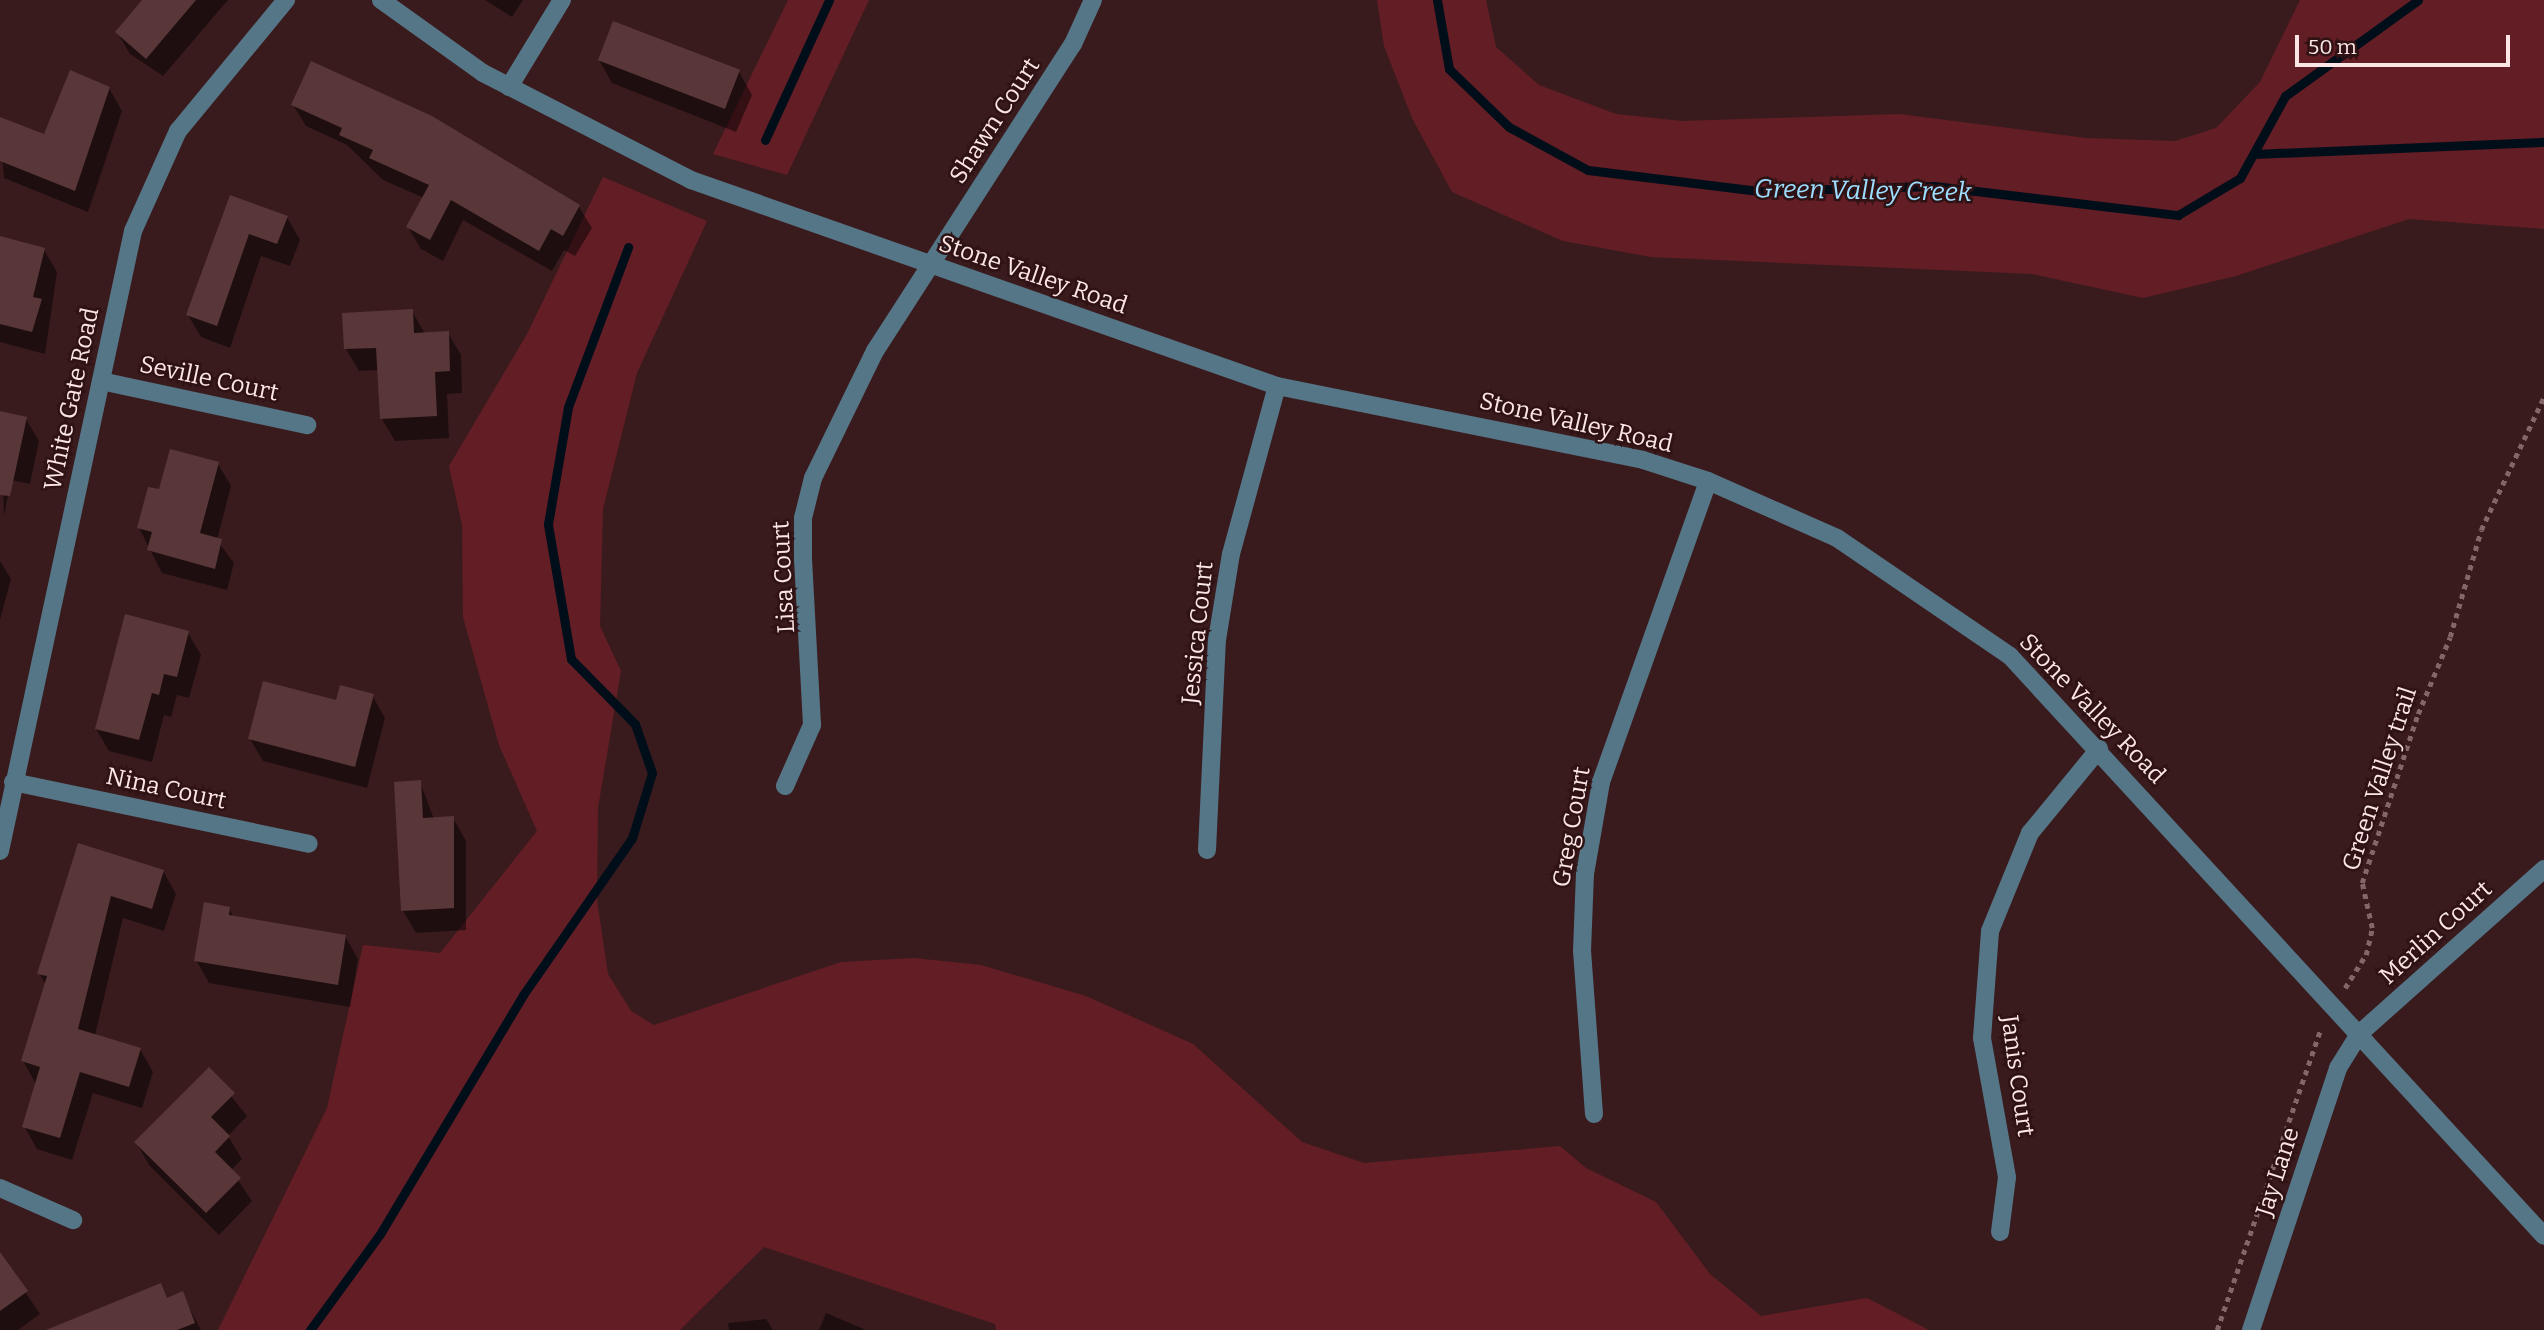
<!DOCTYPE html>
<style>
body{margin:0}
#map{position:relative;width:2544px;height:1330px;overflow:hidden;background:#3a1b1d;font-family:Bitter,serif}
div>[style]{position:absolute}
.green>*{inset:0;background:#631d25}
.shadow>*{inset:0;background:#0007}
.stream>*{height:9px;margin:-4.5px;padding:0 4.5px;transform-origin:4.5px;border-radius:4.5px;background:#000e1a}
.building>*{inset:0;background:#593738;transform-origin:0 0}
.path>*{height:4.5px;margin-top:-2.25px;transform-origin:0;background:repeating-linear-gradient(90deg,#826668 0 5px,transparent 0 10px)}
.minor>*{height:18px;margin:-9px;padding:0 9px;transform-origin:9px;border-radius:9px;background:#557687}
span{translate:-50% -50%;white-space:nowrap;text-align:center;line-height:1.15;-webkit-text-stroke:5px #2f1214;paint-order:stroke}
.street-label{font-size:24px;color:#fbe5e5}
.water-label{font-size:26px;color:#9dddff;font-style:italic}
.scale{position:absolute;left:2295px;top:35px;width:215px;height:32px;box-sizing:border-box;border:4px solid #fbe5e5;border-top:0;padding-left:9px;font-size:21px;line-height:24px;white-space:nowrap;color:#fbe5e5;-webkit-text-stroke:5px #2f1214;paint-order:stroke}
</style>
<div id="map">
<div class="green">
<div style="clip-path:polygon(788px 0,869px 0,787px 175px,713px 154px)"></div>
<div style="clip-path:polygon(1377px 0,1486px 0,1496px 47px,1539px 85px,1616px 114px,1682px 121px,1899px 114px,2086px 138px,2175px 141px,2216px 128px,2260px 82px,2300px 0,2544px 0,2544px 229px,2409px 219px,2236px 276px,2143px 298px,2032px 274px,1651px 257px,1563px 241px,1452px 192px,1412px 118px,1384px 46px)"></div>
<div style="clip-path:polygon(603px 177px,707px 221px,637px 373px,603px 509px,600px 626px,621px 671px,598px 808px,597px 900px,608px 974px,631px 1011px,654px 1025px,841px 962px,914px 958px,981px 965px,1086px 996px,1193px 1044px,1302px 1142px,1364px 1163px,1560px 1146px,1586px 1168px,1656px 1202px,1710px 1274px,1761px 1316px,1867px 1298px,1929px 1330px,996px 1330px,995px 1324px,764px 1247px,680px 1330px,218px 1330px,327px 1108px,363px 945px,440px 953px,537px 831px,499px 745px,463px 617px,462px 525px,449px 466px,527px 334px)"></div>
</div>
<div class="shadow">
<div style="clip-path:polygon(145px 0,228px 0,163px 76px,130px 54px,117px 32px)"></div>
<div style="clip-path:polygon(485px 0,523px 0,512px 17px)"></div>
<div style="clip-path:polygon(599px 60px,739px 72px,752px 95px,736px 132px,612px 83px)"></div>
<div style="clip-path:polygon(109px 88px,122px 111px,88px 212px,4px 178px,0 132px,45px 137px)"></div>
<div style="clip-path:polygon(293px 105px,579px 207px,592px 228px,575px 256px,564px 250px,552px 271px,463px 220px,443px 261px,421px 249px,408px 227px,424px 198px,383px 180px,347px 145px,306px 126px)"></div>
<div style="clip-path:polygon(231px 197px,287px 217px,300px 240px,290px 266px,261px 256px,230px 348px,201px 337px,188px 315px)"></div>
<div style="clip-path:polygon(0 238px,44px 250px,57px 272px,45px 354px,0 342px)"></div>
<div style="clip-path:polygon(412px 311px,425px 334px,448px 333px,461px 355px,462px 393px,447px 394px,449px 438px,395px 441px,382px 419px,379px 370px,359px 371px,346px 349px)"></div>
<div style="clip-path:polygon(0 413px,26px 419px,39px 441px,30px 484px,11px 480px,4px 516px)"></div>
<div style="clip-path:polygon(218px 464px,231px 486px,217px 540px,234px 563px,227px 590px,162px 573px,139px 528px,160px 492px)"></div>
<div style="clip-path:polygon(0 561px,11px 579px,0 620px)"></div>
<div style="clip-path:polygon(188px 633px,201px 655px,189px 698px,177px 695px,171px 717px,164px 715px,152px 762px,109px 751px,96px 729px)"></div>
<div style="clip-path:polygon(372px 695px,385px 718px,367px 788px,263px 761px,250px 739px)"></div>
<div style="clip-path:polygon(420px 782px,434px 819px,453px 818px,466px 841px,466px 930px,416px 933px,403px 911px)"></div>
<div style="clip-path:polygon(80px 845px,163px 871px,176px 894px,164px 931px,123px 918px,95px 1035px,140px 1049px,153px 1072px,142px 1108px,93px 1093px,72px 1160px,37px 1149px,24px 1126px,36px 1084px,23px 1061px,46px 985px,39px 973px)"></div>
<div style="clip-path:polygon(229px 908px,234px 918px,345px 936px,358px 959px,350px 1007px,209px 983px,196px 960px)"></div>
<div style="clip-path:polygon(209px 1069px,247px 1116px,228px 1136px,242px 1159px,231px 1170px,252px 1201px,219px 1235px,149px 1165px,136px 1142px)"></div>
<div style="clip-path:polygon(0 1255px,40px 1314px,18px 1330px,0 1330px)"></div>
<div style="clip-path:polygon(160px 1285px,168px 1300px,182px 1294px,201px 1330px,61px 1330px)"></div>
<div style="clip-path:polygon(826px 1313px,866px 1330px,819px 1330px)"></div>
<div style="clip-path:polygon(766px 1319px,773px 1330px,729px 1330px,728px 1323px)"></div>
</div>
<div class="stream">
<div style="left:1437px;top:0;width:70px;rotate:80.1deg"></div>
<div style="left:1449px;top:69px;width:83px;rotate:44deg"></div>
<div style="left:1509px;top:127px;width:90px;rotate:28.6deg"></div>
<div style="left:1588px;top:170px;width:172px;rotate:7deg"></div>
<div style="left:1759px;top:191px;width:175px;rotate:-1.6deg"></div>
<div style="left:1934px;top:186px;width:246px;rotate:6.8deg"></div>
<div style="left:2178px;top:215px;width:72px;rotate:-30.8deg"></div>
<div style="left:2240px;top:178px;width:94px;rotate:-61.2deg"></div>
<div style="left:2285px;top:96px;width:164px;rotate:-35.8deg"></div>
<div style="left:765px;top:140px;width:154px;rotate:-65.4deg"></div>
<div style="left:2254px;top:154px;width:290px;rotate:-2.4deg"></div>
<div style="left:310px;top:1330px;width:119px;rotate:-53.9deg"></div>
<div style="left:380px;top:1234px;width:279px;rotate:-59.1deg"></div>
<div style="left:523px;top:995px;width:191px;rotate:-55.2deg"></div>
<div style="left:632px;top:838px;width:68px;rotate:-72.9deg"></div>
<div style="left:652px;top:773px;width:52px;rotate:-109.1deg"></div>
<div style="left:635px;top:724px;width:91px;rotate:-134.6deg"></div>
<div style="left:571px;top:659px;width:137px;rotate:-99.7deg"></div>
<div style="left:548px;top:524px;width:119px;rotate:-80.3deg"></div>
<div style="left:568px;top:407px;width:171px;rotate:-69.4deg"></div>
</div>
<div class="building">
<div style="clip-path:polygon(142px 0,196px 0,146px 59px,115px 32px)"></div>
<div style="left:613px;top:21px;width:136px;height:42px;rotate:21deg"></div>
<div style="clip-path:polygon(311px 61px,432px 116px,580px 205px,563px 236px,551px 229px,539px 251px,451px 200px,430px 240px,406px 227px,429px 185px,369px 158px,373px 150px,339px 135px,342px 128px,291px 105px)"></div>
<div style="clip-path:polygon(70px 70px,110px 87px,75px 191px,0 161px,0 117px,44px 134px)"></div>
<div style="clip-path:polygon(230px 195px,288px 216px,277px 244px,249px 234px,217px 326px,186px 315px)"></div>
<div style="clip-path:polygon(0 236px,45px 248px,33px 297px,42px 299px,32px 332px,0 324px)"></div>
<div style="clip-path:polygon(413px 309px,414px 333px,449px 331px,450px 371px,435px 372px,437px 416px,380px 419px,376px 348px,344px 349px,342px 313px)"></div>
<div style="clip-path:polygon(0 411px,27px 417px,10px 496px,0 495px)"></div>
<div style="clip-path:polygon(170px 449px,219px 462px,200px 533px,222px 539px,215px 569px,147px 550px,152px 532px,137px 528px,148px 487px,159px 489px)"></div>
<div style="clip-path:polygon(125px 614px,189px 631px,177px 677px,164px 674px,159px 695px,152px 693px,139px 740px,95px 729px)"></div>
<div style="clip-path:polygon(263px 681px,336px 700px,340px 685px,374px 694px,355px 767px,248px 739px)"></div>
<div style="clip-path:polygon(421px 780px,423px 818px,454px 816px,454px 908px,401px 911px,394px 782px)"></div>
<div style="clip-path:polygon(78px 843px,164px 870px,152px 909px,111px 896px,78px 1029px,141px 1048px,129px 1087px,80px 1072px,60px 1138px,22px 1127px,40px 1067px,21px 1061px,47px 976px,37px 974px)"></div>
<div style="clip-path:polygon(204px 902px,230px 907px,229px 915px,346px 935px,338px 985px,194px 961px)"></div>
<div style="clip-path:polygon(209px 1067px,235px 1093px,211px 1117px,230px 1136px,215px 1152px,241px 1178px,206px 1213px,134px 1142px)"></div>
<div style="clip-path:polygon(0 1252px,28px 1291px,0 1311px)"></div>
<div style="clip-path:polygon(161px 1283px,167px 1298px,183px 1291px,195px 1323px,177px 1330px,46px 1330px)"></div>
</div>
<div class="path">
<div style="left:2345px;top:988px;width:39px;rotate:-58deg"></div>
<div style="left:2366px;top:955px;width:28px;rotate:-77deg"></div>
<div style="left:2372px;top:928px;width:46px;rotate:-102.5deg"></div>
<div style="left:2362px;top:883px;width:178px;rotate:-71.7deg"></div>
<div style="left:2418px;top:714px;width:83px;rotate:-67.4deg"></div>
<div style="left:2450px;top:637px;width:111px;rotate:-73.8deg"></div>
<div style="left:2481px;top:530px;width:147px;rotate:-64.7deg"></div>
<div style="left:2217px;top:1330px;width:319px;rotate:-71deg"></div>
</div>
<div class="minor">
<div style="left:381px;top:0;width:125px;rotate:35.6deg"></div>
<div style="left:483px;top:73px;width:234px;rotate:27.2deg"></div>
<div style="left:691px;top:180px;width:621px;rotate:19.37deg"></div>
<div style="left:1277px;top:386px;width:373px;rotate:11.4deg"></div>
<div style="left:1643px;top:460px;width:68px;rotate:17.9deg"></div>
<div style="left:1708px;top:481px;width:141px;rotate:23.8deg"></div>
<div style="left:1837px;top:538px;width:209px;rotate:34.3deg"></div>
<div style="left:2010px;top:656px;width:788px;rotate:47.36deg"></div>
<div style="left:509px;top:87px;width:102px;rotate:-58.7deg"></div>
<div style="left:101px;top:381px;width:211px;rotate:12.1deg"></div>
<div style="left:13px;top:782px;width:302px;rotate:11.8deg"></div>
<div style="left:785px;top:786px;width:67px;rotate:-66.1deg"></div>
<div style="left:812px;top:725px;width:165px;rotate:-93.1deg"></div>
<div style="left:803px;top:560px;width:42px;rotate:-90deg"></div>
<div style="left:803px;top:518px;width:41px;rotate:-76deg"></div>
<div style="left:813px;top:478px;width:141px;rotate:-64deg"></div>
<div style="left:875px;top:351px;width:365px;rotate:-57.2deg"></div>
<div style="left:1073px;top:44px;width:48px;rotate:-65.6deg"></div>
<div style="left:1207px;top:850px;width:210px;rotate:-87.3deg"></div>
<div style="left:1217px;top:640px;width:87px;rotate:-80.8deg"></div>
<div style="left:1231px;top:554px;width:174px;rotate:-74.7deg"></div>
<div style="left:0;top:851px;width:634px;rotate:-77.89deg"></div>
<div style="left:133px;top:231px;width:110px;rotate:-65.8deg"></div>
<div style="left:178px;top:131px;width:170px;rotate:-50.5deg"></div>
<div style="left:1594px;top:1114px;width:163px;rotate:-94.2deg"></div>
<div style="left:1582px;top:951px;width:77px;rotate:-87.8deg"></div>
<div style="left:1585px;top:874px;width:93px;rotate:-80.1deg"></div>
<div style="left:1601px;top:782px;width:319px;rotate:-70.4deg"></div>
<div style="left:0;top:1188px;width:80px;rotate:23.7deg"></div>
<div style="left:2000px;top:1232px;width:55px;rotate:-82.7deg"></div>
<div style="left:2007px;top:1177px;width:141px;rotate:-100.2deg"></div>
<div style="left:1982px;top:1038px;width:107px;rotate:-85.7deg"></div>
<div style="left:1990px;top:931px;width:106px;rotate:-67.8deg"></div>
<div style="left:2030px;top:833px;width:109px;rotate:-50.6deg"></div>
<div style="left:2251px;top:1330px;width:276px;rotate:-71.6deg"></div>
<div style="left:2338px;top:1068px;width:40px;rotate:-58deg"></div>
<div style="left:2359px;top:1034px;width:248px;rotate:-41.7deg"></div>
</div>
<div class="street-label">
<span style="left:995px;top:121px;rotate:-57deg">Shawn Court</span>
<span style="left:1033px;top:275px;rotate:19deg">Stone Valley Road</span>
<span style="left:209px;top:379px;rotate:12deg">Seville Court</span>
<span style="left:72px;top:399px;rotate:-78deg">White Gate Road</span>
<span style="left:1576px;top:423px;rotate:13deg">Stone Valley Road</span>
<span style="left:784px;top:577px;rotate:-93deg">Lisa Court</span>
<span style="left:1198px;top:633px;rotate:-84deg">Jessica Court</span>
<span style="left:2092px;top:709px;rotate:46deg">Stone Valley Road</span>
<span style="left:2380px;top:779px;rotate:-72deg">Green Valley trail</span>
<span style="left:166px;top:789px;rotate:12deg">Nina Court</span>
<span style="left:1572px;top:827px;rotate:-80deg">Greg Court</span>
<span style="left:2436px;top:933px;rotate:-42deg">Merlin Court</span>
<span style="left:2017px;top:1076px;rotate:82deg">Janis Court</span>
<span style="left:2278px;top:1172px;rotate:-72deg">Jay Lane</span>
</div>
<div class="water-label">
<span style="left:1863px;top:191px;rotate:1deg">Green Valley Creek</span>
</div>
<div class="scale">50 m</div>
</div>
